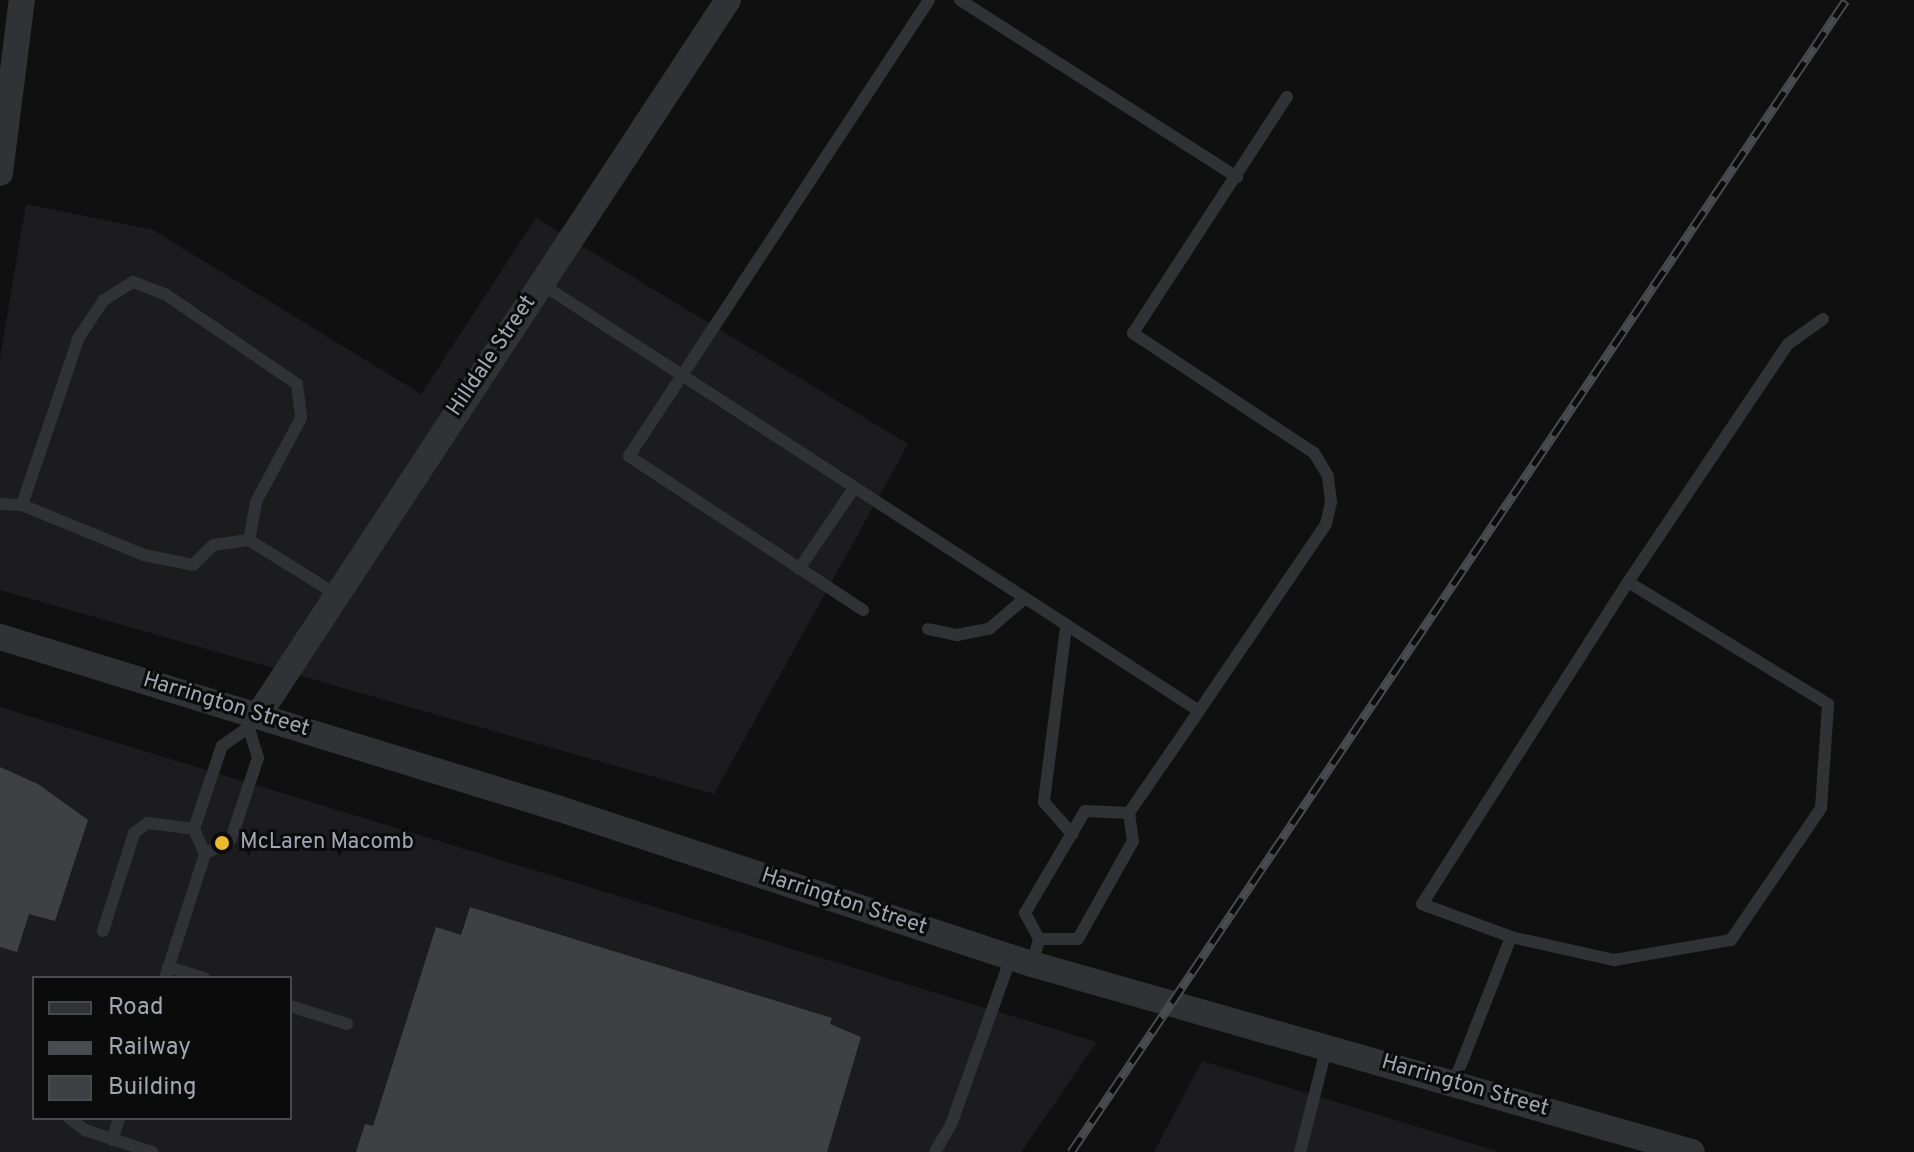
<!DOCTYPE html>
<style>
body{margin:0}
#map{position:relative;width:1914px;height:1152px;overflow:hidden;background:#101011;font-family:Overpass,sans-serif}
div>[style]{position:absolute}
.built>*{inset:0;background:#1c1c1e}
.building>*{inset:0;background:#3f4044}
.lane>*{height:12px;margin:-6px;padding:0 6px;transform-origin:6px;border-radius:6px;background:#313236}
.street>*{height:26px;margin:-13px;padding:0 13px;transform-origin:13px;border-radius:13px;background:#313236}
.rail>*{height:9px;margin-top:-4.5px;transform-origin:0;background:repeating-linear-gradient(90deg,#0b0b0c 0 18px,#4a4b51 0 36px);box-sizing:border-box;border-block:2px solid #4a4b51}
.dots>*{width:22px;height:22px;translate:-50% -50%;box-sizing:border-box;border:4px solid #0b0b0c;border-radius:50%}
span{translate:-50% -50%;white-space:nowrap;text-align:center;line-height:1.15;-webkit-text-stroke:6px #0b0b0c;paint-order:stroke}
.street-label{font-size:22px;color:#a2a5b2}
.poi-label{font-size:22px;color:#a2a5b2}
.left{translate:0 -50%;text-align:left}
.legend{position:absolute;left:32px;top:976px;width:260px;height:144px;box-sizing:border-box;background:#0b0b0c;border:2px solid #47494e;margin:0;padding:10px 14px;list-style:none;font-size:24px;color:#a2a5b2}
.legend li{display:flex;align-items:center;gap:16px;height:40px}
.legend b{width:40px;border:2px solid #47494e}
</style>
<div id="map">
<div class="built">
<div style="clip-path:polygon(26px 204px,153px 230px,421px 394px,536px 218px,908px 444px,714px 794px,0 590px,0 358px)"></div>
<div style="clip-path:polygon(evenodd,0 707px,1097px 1042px,1021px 1152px,0 1152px,0 707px,34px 978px,290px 978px,290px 1118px,34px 1118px,34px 978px)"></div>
<div style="clip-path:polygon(1202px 1061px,1500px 1152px,1154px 1152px)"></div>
</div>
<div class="building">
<div style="clip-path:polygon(0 767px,38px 784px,88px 820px,55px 921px,29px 914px,17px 952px,0 947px)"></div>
<div style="clip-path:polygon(470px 907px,832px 1018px,830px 1024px,861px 1037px,827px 1152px,356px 1152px,365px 1124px,373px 1126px,436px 927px,461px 935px)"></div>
</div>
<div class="lane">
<div style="left:960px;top:0;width:329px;rotate:32.6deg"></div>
<div style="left:540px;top:283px;width:786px;rotate:33deg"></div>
<div style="left:1199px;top:711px;width:124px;rotate:124.5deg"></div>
<div style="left:1129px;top:813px;width:28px;rotate:82deg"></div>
<div style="left:1133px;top:841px;width:112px;rotate:119.3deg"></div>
<div style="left:1078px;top:939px;width:39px;rotate:180deg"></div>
<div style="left:0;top:504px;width:22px;rotate:3deg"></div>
<div style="left:22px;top:505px;width:132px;rotate:22.3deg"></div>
<div style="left:144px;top:555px;width:50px;rotate:11.5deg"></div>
<div style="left:193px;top:565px;width:28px;rotate:-45deg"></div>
<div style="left:213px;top:545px;width:36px;rotate:-8deg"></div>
<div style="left:249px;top:540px;width:100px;rotate:31.9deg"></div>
<div style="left:22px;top:505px;width:177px;rotate:-71.3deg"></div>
<div style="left:79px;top:337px;width:45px;rotate:-56deg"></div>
<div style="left:104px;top:300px;width:34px;rotate:-32deg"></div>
<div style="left:133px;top:282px;width:34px;rotate:21deg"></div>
<div style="left:165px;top:294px;width:160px;rotate:34.3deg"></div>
<div style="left:297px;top:384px;width:34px;rotate:83deg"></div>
<div style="left:301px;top:418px;width:95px;rotate:118.2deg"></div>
<div style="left:256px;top:502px;width:39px;rotate:100deg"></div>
<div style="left:799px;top:569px;width:98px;rotate:-55.8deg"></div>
<div style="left:1628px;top:582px;width:287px;rotate:-56.1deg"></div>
<div style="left:1788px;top:344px;width:43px;rotate:-35.5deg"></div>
<div style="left:863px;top:610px;width:280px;rotate:-146.7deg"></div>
<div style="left:629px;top:456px;width:546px;rotate:-56.66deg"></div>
<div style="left:1066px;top:627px;width:176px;rotate:97.2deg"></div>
<div style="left:1044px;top:802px;width:43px;rotate:48.8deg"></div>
<div style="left:928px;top:629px;width:30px;rotate:12deg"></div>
<div style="left:957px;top:635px;width:33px;rotate:-11deg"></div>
<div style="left:989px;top:629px;width:46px;rotate:-40.6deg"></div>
<div style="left:1199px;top:711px;width:226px;rotate:-55.8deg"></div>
<div style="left:1326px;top:524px;width:23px;rotate:-77deg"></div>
<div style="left:1331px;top:502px;width:26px;rotate:-97deg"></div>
<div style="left:1328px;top:476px;width:27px;rotate:-121deg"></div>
<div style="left:1314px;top:453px;width:217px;rotate:-146.5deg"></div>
<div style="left:1133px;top:333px;width:282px;rotate:-56.9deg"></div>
<div style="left:205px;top:854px;width:27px;rotate:-114deg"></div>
<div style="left:194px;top:829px;width:88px;rotate:-71.4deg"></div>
<div style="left:222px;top:746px;width:37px;rotate:-35deg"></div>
<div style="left:103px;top:931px;width:103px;rotate:-72.4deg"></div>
<div style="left:134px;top:833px;width:17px;rotate:-36deg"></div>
<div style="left:148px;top:823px;width:46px;rotate:7.4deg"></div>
<div style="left:1032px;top:964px;width:26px;rotate:-74deg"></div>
<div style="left:1039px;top:939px;width:30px;rotate:-118deg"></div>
<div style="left:1025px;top:913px;width:118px;rotate:-59.5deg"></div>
<div style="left:1085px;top:811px;width:44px;rotate:2.6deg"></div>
<div style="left:168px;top:967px;width:38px;rotate:17deg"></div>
<div style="left:165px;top:978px;width:130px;rotate:-72.1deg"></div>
<div style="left:205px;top:854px;width:30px;rotate:-30deg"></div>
<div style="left:231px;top:839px;width:85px;rotate:-71.6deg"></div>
<div style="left:258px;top:758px;width:30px;rotate:-107deg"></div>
<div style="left:290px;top:1006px;width:60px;rotate:17.5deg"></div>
<div style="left:1454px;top:1082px;width:156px;rotate:-68.5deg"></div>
<div style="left:1511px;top:937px;width:106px;rotate:12.6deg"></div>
<div style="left:1614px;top:960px;width:119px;rotate:-9.7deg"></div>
<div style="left:1731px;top:940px;width:160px;rotate:-55.7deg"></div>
<div style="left:1821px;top:808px;width:104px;rotate:-86.1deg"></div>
<div style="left:1828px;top:704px;width:234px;rotate:-148.6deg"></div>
<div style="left:1628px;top:582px;width:382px;rotate:122.6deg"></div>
<div style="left:1422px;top:904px;width:95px;rotate:20.3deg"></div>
<div style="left:69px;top:1118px;width:20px;rotate:37deg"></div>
<div style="left:85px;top:1130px;width:71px;rotate:18.2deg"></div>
<div style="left:112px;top:1140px;width:23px;rotate:-72deg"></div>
<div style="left:935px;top:1152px;width:34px;rotate:-60deg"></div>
<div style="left:952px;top:1122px;width:175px;rotate:-70.3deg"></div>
<div style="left:1300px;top:1152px;width:109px;rotate:-75.7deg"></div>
</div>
<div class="street">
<div style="left:0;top:173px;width:174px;rotate:-82.8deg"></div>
<div style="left:0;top:637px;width:586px;rotate:17.07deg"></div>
<div style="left:560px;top:809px;width:497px;rotate:18.2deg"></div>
<div style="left:1032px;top:964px;width:686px;rotate:15.9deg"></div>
<div style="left:259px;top:714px;width:854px;rotate:-56.7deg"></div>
</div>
<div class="rail">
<div style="left:1071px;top:1152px;width:1388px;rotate:-56.07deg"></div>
</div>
<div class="dots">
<div style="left:222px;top:843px;background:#eab92f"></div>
</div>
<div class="street-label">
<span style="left:492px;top:356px;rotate:-56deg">Hilldale Street</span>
<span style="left:226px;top:705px;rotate:17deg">Harrington Street</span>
<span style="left:844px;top:902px;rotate:18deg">Harrington Street</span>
<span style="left:1465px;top:1086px;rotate:16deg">Harrington Street</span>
</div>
<div class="poi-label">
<span class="left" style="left:240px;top:843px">McLaren Macomb</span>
</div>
<ul class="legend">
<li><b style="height:10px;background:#313236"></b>Road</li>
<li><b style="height:10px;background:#4a4b51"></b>Railway</li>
<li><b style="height:22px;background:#3f4044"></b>Building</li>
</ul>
</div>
